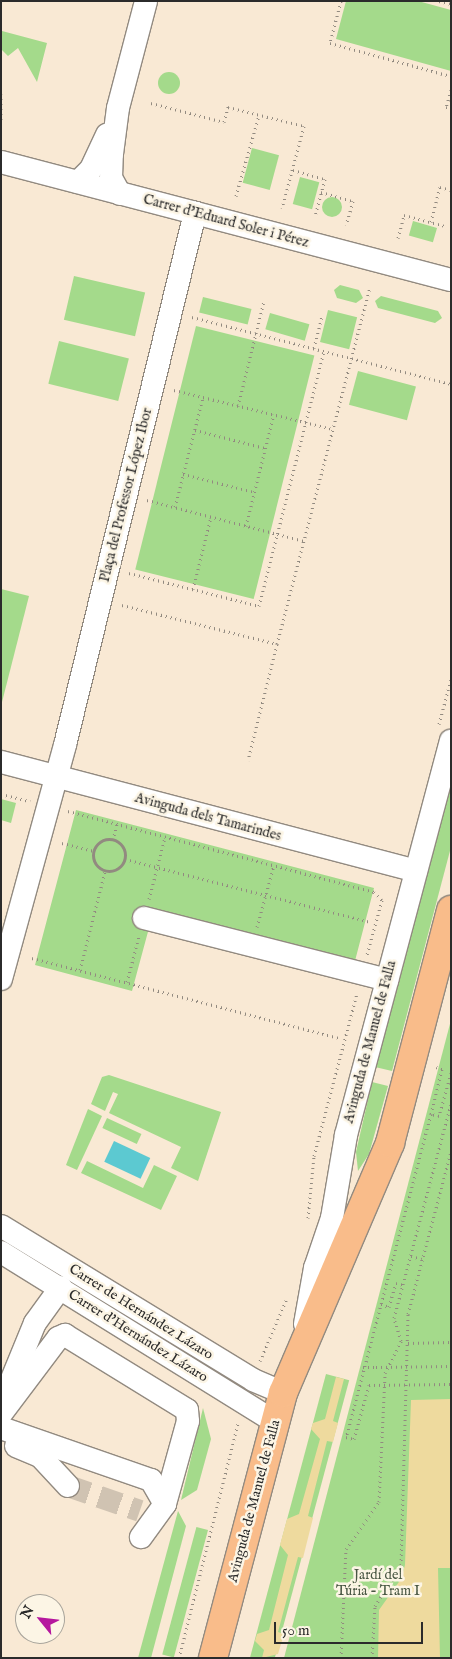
<!DOCTYPE html>
<meta charset="utf-8">
<style>
body{margin:0}
#map{position:relative;width:452px;height:1659px;overflow:hidden;background:#f9e9d4;font-family:"IM FELL English",serif}
div>[style]{position:absolute}
.green>*{inset:0;background:#a4da8b;transform-origin:0 0}
.round{border-radius:50%}
.sand>*{inset:0;background:#eeda9e}
.water>*{inset:0;background:#5cc9d1;transform-origin:0 0}
.minor-tunnel>*{height:22px;margin-top:-11px;transform-origin:0;background:repeating-linear-gradient(90deg,#d0c3b2 0 22px,transparent 0 33px)}
.path>*{height:3px;margin-top:-1.5px;transform-origin:0;background:repeating-linear-gradient(90deg,#928a80 0 1px,transparent 0 5px)}
.path>.ring{margin:-1.5px;padding:0;box-sizing:content-box;background:none;border:3px solid #928a80;border-radius:50%}
.roads{filter:drop-shadow(1px 0 #928a80) drop-shadow(-1px 0 #928a80) drop-shadow(0 1px #928a80) drop-shadow(0 -1px #928a80)}
.minor>*{height:22px;margin:-11px;padding:0 11px;transform-origin:11px;border-radius:11px;background:#fff}
.major>*{height:28px;margin:-14px;padding:0 14px;transform-origin:14px;border-radius:14px;background:#f9bc8a}
.path-bridge>*{height:3px;margin-top:-1.5px;transform-origin:0;background:repeating-linear-gradient(90deg,#928a80 0 1px,transparent 0 5px)}
span{translate:-50% -50%;white-space:nowrap;text-align:center;line-height:1.15;-webkit-text-stroke:5px #fcf5e5;paint-order:stroke}
.street-label{font-size:14px;color:#2b2b2b}
.park-label{font-size:14px;color:#495743}
.frame{position:absolute;inset:0;border:2px solid #2b2b2b;pointer-events:none}
.north{position:absolute;left:15px;top:1594px;width:50px;height:50px;box-sizing:border-box;background:#fcf5e5;border:1px solid #a8a49b;border-radius:50%;rotate:299deg;font-size:14px;font-weight:700;line-height:20px;text-align:center;color:#2b2b2b}
.north::after{content:'';display:block;margin:auto;width:18px;height:22px;background:#b5179e;clip-path:polygon(50% 0,100% 100%,50% 72%,0 100%)}
.scale{position:absolute;left:274px;top:1622px;width:149px;height:22px;box-sizing:border-box;border:2px solid #2b2b2b;border-top:0;padding-left:6px;font-size:15px;line-height:18px;white-space:nowrap;color:#2b2b2b;-webkit-text-stroke:4px #fcf5e5;paint-order:stroke}
</style>
<div id="map">
<div class="green">
<div style="clip-path:polygon(346px 1px,418px 1px,451px 10px,451px 71px,336px 39px)"></div>
<div style="clip-path:polygon(2px 31px,47px 43px,37px 82px,18px 48px,8px 56px,1px 49px)"></div>
<div class="round" style="left:158px;top:72px;width:22px;height:22px"></div>
<div style="left:252px;top:148px;width:28px;height:36px;rotate:15deg"></div>
<div style="left:300px;top:177px;width:20px;height:28px;rotate:15deg"></div>
<div class="round" style="left:322px;top:197px;width:20px;height:20px"></div>
<div style="left:413px;top:221px;width:25px;height:15px;rotate:16deg"></div>
<div style="left:74px;top:276px;width:73px;height:45px;rotate:13deg"></div>
<div style="clip-path:polygon(340px 285px,359px 290px,363px 298px,356px 303px,337px 298px,334px 290px)"></div>
<div style="clip-path:polygon(381px 296px,438px 311px,442px 318px,435px 323px,378px 308px,375px 301px)"></div>
<div style="left:203px;top:297px;width:50px;height:16px;rotate:14deg"></div>
<div style="left:328px;top:310px;width:30px;height:33px;rotate:14deg"></div>
<div style="left:270px;top:313px;width:41px;height:17px;rotate:16deg"></div>
<div style="left:196px;top:326px;width:122px;height:251px;rotate:14deg"></div>
<div style="left:59px;top:341px;width:72px;height:44px;rotate:14deg"></div>
<div style="left:358px;top:371px;width:60px;height:35px;rotate:15deg"></div>
<div style="clip-path:polygon(1px 589px,29px 596px,1px 706px)"></div>
<div style="clip-path:polygon(451px 779px,451px 847px,392px 1071px,375px 1067px)"></div>
<div style="clip-path:polygon(1px 799px,16px 803px,11px 823px,1px 820px)"></div>
<div style="clip-path:polygon(76px 810px,374px 888px,350px 980px,149px 928px,132px 991px,35px 965px)"></div>
<div style="clip-path:polygon(451px 1020px,451px 1658px,284px 1658px,368px 1337px)"></div>
<div style="clip-path:polygon(109px 1075px,221px 1112px,198px 1181px,171px 1168px,181px 1147px,109px 1113px,118px 1094px,113px 1092px,105px 1111px,91px 1104px,102px 1077px)"></div>
<div style="clip-path:polygon(372px 1082px,388px 1086px,369px 1154px,358px 1171px,356px 1152px)"></div>
<div style="clip-path:polygon(88px 1109px,102px 1116px,77px 1170px,66px 1165px)"></div>
<div style="left:107px;top:1118px;width:38px;height:11px;rotate:25deg"></div>
<div style="clip-path:polygon(87px 1161px,143px 1188px,154px 1165px,177px 1176px,161px 1210px,81px 1173px)"></div>
<div style="left:326px;top:1374px;width:24px;height:294px;rotate:15deg"></div>
<div style="clip-path:polygon(203px 1408px,211px 1439px,197px 1490px,181px 1500px)"></div>
<div style="clip-path:polygon(178px 1511px,186px 1526px,151px 1658px,138px 1658px)"></div>
<div style="left:208px;top:1530px;width:132px;height:12px;rotate:105deg"></div>
</div>
<div class="sand">
<div style="clip-path:polygon(336px 1377px,344px 1379px,333px 1421px,338px 1423px,333px 1442px,327px 1441px,308px 1516px,313px 1518px,303px 1558px,298px 1557px,278px 1632px,284px 1634px,278px 1654px,262px 1658px,264px 1650px,255px 1641px,257px 1634px,269px 1630px,288px 1555px,280px 1545px,287px 1519px,299px 1514px,320px 1439px,311px 1429px,313px 1423px,325px 1419px)"></div>
<div style="clip-path:polygon(451px 1399px,451px 1568px,438px 1568px,440px 1658px,378px 1658px,379px 1610px,401px 1579px,405px 1565px,411px 1400px)"></div>
</div>
<div class="water">
<div style="left:114px;top:1141px;width:40px;height:23px;rotate:25deg"></div>
</div>
<div class="minor-tunnel">
<div style="left:68px;top:1486px;width:76px;rotate:19.1deg"></div>
</div>
<div class="path">
<div style="left:341px;top:1px;width:43px;rotate:104.7deg"></div>
<div style="left:330px;top:43px;width:125px;rotate:15.3deg"></div>
<div style="left:439px;top:1px;width:12px;rotate:14deg"></div>
<div style="left:451px;top:90px;width:18px;rotate:106deg"></div>
<div style="left:446px;top:107px;width:5px;rotate:22deg"></div>
<div style="left:1px;top:94px;width:26px;rotate:90deg"></div>
<div style="left:151px;top:103px;width:75px;rotate:14.6deg"></div>
<div style="left:224px;top:122px;width:16px;rotate:-75deg"></div>
<div style="left:228px;top:107px;width:78px;rotate:14deg"></div>
<div style="left:304px;top:126px;width:85px;rotate:105deg"></div>
<div style="left:293px;top:170px;width:33px;rotate:16deg"></div>
<div style="left:325px;top:179px;width:39px;rotate:105deg"></div>
<div style="left:321px;top:192px;width:33px;rotate:16deg"></div>
<div style="left:353px;top:201px;width:25px;rotate:106deg"></div>
<div style="left:236px;top:196px;width:84px;rotate:-74.1deg"></div>
<div style="left:431px;top:222px;width:36px;rotate:-76deg"></div>
<div style="left:440px;top:187px;width:11px;rotate:15deg"></div>
<div style="left:398px;top:238px;width:24px;rotate:-75deg"></div>
<div style="left:404px;top:215px;width:42px;rotate:15deg"></div>
<div style="left:192px;top:317px;width:268px;rotate:14.5deg"></div>
<div style="left:314px;top:348px;width:33px;rotate:-76deg"></div>
<div style="left:174px;top:390px;width:164px;rotate:13.8deg"></div>
<div style="left:238px;top:406px;width:108px;rotate:-76.1deg"></div>
<div style="left:195px;top:430px;width:72px;rotate:14.4deg"></div>
<div style="left:183px;top:474px;width:73px;rotate:14.2deg"></div>
<div style="left:147px;top:500px;width:162px;rotate:14.6deg"></div>
<div style="left:175px;top:507px;width:114px;rotate:-75.7deg"></div>
<div style="left:246px;top:526px;width:115px;rotate:-76deg"></div>
<div style="left:129px;top:573px;width:134px;rotate:14.2deg"></div>
<div style="left:259px;top:606px;width:263px;rotate:-75.7deg"></div>
<div style="left:193px;top:589px;width:74px;rotate:-76deg"></div>
<div style="left:122px;top:605px;width:160px;rotate:14.1deg"></div>
<div style="left:277px;top:644px;width:120px;rotate:104deg"></div>
<div style="left:277px;top:644px;width:368px;rotate:-75.4deg"></div>
<div style="left:439px;top:724px;width:47px;rotate:-75.1deg"></div>
<div style="left:1px;top:794px;width:30px;rotate:14deg"></div>
<div style="left:68px;top:811px;width:317px;rotate:14.8deg"></div>
<div style="left:374px;top:892px;width:11px;rotate:45deg"></div>
<div style="left:382px;top:900px;width:57px;rotate:105.3deg"></div>
<div class="ring" style="left:93px;top:839px;width:29px;height:29px"></div>
<div style="left:113px;top:840px;width:16px;rotate:-76deg"></div>
<div style="left:62px;top:843px;width:33px;rotate:14deg"></div>
<div style="left:125px;top:859px;width:254px;rotate:14.4deg"></div>
<div style="left:149px;top:899px;width:64px;rotate:-75.5deg"></div>
<div style="left:257px;top:927px;width:64px;rotate:-74.7deg"></div>
<div style="left:32px;top:958px;width:318px;rotate:14.6deg"></div>
<div style="left:80px;top:970px;width:102px;rotate:-75.8deg"></div>
<div style="left:127px;top:982px;width:48px;rotate:-75.4deg"></div>
<div style="left:451px;top:1073px;width:45px;rotate:105.6deg"></div>
<div style="left:439px;top:1116px;width:8px;rotate:-166deg"></div>
<div style="left:431px;top:1114px;width:334px;rotate:104.7deg"></div>
<div style="left:346px;top:1437px;width:8px;rotate:14deg"></div>
<div style="left:354px;top:1439px;width:56px;rotate:-74.5deg"></div>
<div style="left:369px;top:1385px;width:82px;rotate:-0.7deg"></div>
<div style="left:431px;top:1114px;width:46px;rotate:-76.3deg"></div>
<div style="left:442px;top:1069px;width:6px;rotate:-162deg"></div>
<div style="left:308px;top:1218px;width:62px;rotate:-84.5deg"></div>
<div style="left:314px;top:1156px;width:169px;rotate:-75.2deg"></div>
<div style="left:411px;top:1256px;width:11px;rotate:15deg"></div>
<div style="left:381px;top:1304px;width:9px;rotate:21deg"></div>
<div style="left:389px;top:1307px;width:25px;rotate:-74deg"></div>
<div style="left:396px;top:1283px;width:7px;rotate:16deg"></div>
<div style="left:408px;top:1343px;width:43px;rotate:-1.3deg"></div>
<div style="left:260px;top:1361px;width:69px;rotate:-66.8deg"></div>
<div style="left:363px;top:1367px;width:13px"></div>
<div style="left:179px;top:1658px;width:242px;rotate:-75.9deg"></div>
<div style="left:341px;top:1658px;width:109px;rotate:-87.4deg"></div>
<div style="left:346px;top:1549px;width:57px;rotate:-54.9deg"></div>
<div style="left:379px;top:1502px;width:129px;rotate:-87.3deg"></div>
<div style="left:385px;top:1373px;width:36px;rotate:-63deg"></div>
<div style="left:401px;top:1341px;width:24px;rotate:-107deg"></div>
<div style="left:394px;top:1318px;width:221px;rotate:-75.1deg"></div>
<div style="left:372px;top:1658px;width:52px;rotate:-86.7deg"></div>
<div style="left:375px;top:1606px;width:49px;rotate:-57.6deg"></div>
<div style="left:401px;top:1565px;width:251px;rotate:-88.4deg"></div>
<div style="left:408px;top:1314px;width:169px;rotate:-75.2deg"></div>
</div>
<div class="roads">
<div class="minor">
<div style="left:1px;top:162px;width:465px;rotate:14.7deg"></div>
<div style="left:78px;top:182px;width:18px;rotate:-45deg"></div>
<div style="left:91px;top:169px;width:38px;rotate:-65deg"></div>
<div style="left:120px;top:194px;width:18px;rotate:-119deg"></div>
<div style="left:111px;top:178px;width:24px;rotate:-88deg"></div>
<div style="left:112px;top:154px;width:46px;rotate:-82.6deg"></div>
<div style="left:118px;top:108px;width:111px;rotate:-75.3deg"></div>
<div style="left:1px;top:762px;width:429px;rotate:14.7deg"></div>
<div style="left:144px;top:918px;width:251px;rotate:14.3deg"></div>
<div style="left:1px;top:979px;width:243px;rotate:-74.7deg"></div>
<div style="left:65px;top:745px;width:548px;rotate:-76.27deg"></div>
<div style="left:1px;top:1226px;width:295px;rotate:31.4deg"></div>
<div style="left:253px;top:1380px;width:33px;rotate:23deg"></div>
<div style="left:1px;top:1252px;width:321px;rotate:31.8deg"></div>
<div style="left:305px;top:1324px;width:57px;rotate:-79.9deg"></div>
<div style="left:315px;top:1268px;width:53px;rotate:-71.2deg"></div>
<div style="left:332px;top:1218px;width:84px;rotate:-80.4deg"></div>
<div style="left:346px;top:1135px;width:408px;rotate:-75.1deg"></div>
<div style="left:5px;top:1396px;width:79px;rotate:-67.7deg"></div>
<div style="left:35px;top:1323px;width:44px;rotate:-54.2deg"></div>
<div style="left:1px;top:1414px;width:95px;rotate:-53.1deg"></div>
<div style="left:58px;top:1338px;width:8px;rotate:-23deg"></div>
<div style="left:65px;top:1335px;width:143px;rotate:31.6deg"></div>
<div style="left:187px;top:1410px;width:11px;rotate:85deg"></div>
<div style="left:188px;top:1421px;width:86px;rotate:105.5deg"></div>
<div style="left:1px;top:1428px;width:159px;rotate:19.1deg"></div>
<div style="left:151px;top:1480px;width:28px;rotate:60deg"></div>
<div style="left:165px;top:1504px;width:41px;rotate:126deg"></div>
<div style="left:16px;top:1446px;width:26px;rotate:23deg"></div>
<div style="left:40px;top:1456px;width:41px;rotate:47deg"></div>
</div>
<div class="major">
<div style="left:213px;top:1658px;width:274px;rotate:-75.2deg"></div>
<div style="left:283px;top:1393px;width:272px;rotate:-66.8deg"></div>
<div style="left:390px;top:1143px;width:241px;rotate:-75.3deg"></div>
</div>
</div>
<div class="path-bridge">
<div style="left:376px;top:1367px;width:75px;rotate:-0.8deg"></div>
</div>
<div class="street-label">
<span style="left:226px;top:221px;rotate:15deg">Carrer d'Eduard Soler i Pérez</span>
<span style="left:126px;top:495px;rotate:-76deg">Plaça del Professor López Ibor</span>
<span style="left:208px;top:817px;rotate:15deg">Avinguda dels Tamarindes</span>
<span style="left:370px;top:1042px;rotate:-75deg">Avinguda de Manuel de Falla</span>
<span style="left:141px;top:1312px;rotate:32deg">Carrer de Hernández Lázaro</span>
<span style="left:138px;top:1336px;rotate:32deg">Carrer d'Hernández Lázaro</span>
<span style="left:254px;top:1501px;rotate:-75deg">Avinguda de Manuel de Falla</span>
</div>
<div class="park-label">
<span style="left:378px;top:1583px">Jardí del<br>Túria - Tram I</span>
</div>
<div class="frame"></div>
<div class="north">N</div>
<div class="scale">50 m</div>
</div>
